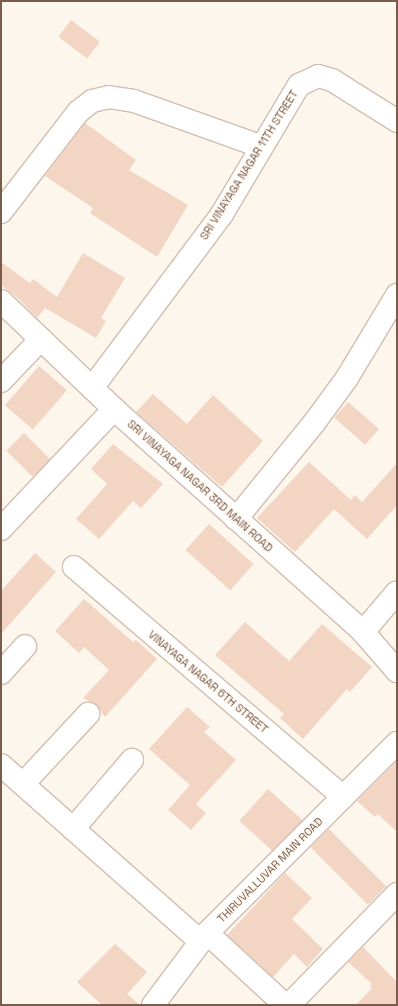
<!DOCTYPE html>
<style>
body{margin:0}
#map{position:relative;width:398px;height:1006px;overflow:hidden;background:#fdf6ec;font-family:"Space Grotesk",sans-serif}
div>[style]{position:absolute}
.building>*{inset:0;background:#f3d5c3;transform-origin:0 0}
.roads{filter:drop-shadow(1px 0 #d1beb0) drop-shadow(-1px 0 #d1beb0) drop-shadow(0 1px #d1beb0) drop-shadow(0 -1px #d1beb0)}
.street>*{height:22px;margin:-11px;padding:0 11px;transform-origin:11px;border-radius:11px;background:#fff}
span{translate:-50% -50%;white-space:nowrap;text-align:center;line-height:1.15;-webkit-text-stroke:3px #fffaf3;paint-order:stroke}
.street-label{font-size:11px;color:#7a5c4d}
.frame{position:absolute;inset:0;border:2px solid #7a5c4d;pointer-events:none}
</style>
<div id="map">
<div class="building">
<div style="left:71px;top:20px;width:36px;height:21px;rotate:37deg"></div>
<div style="clip-path:polygon(85px 123px,136px 160px,129px 170px,188px 205px,157px 257px,90px 213px,93px 208px,45px 176px)"></div>
<div style="clip-path:polygon(83px 253px,125px 278px,101px 318px,106px 321px,96px 338px,45px 308px,37px 318px,19px 299px,1px 285px,1px 262px,30px 283px,33px 279px,57px 297px)"></div>
<div style="left:39px;top:366px;width:37px;height:52px;rotate:41deg"></div>
<div style="clip-path:polygon(153px 394px,187px 424px,213px 395px,263px 441px,222px 487px,136px 412px)"></div>
<div style="left:348px;top:402px;width:41px;height:21px;rotate:41deg"></div>
<div style="left:24px;top:433px;width:37px;height:25px;rotate:45deg"></div>
<div style="clip-path:polygon(113px 444px,163px 484px,141px 508px,133px 501px,99px 539px,76px 519px,107px 484px,91px 469px)"></div>
<div style="clip-path:polygon(309px 462px,351px 500px,355px 495px,362px 502px,397px 463px,397px 505px,367px 539px,334px 509px,295px 552px,257px 518px)"></div>
<div style="left:209px;top:524px;width:60px;height:35px;rotate:42deg"></div>
<div style="clip-path:polygon(35px 553px,56px 572px,1px 634px,1px 591px)"></div>
<div style="clip-path:polygon(84px 599px,133px 642px,136px 640px,157px 659px,105px 717px,96px 705px,83px 698px,109px 670px,84px 647px,79px 653px,55px 631px)"></div>
<div style="clip-path:polygon(245px 622px,289px 661px,322px 624px,372px 667px,350px 692px,347px 689px,303px 739px,280px 718px,284px 714px,215px 655px)"></div>
<div style="clip-path:polygon(187px 707px,210px 727px,204px 732px,236px 760px,196px 804px,206px 813px,191px 830px,168px 810px,190px 785px,149px 749px)"></div>
<div style="clip-path:polygon(397px 761px,397px 832px,378px 814px,375px 817px,357px 801px)"></div>
<div style="left:268px;top:789px;width:47px;height:43px;rotate:42deg"></div>
<div style="left:329px;top:829px;width:81px;height:26px;rotate:45deg"></div>
<div style="clip-path:polygon(285px 873px,312px 898px,292px 919px,323px 949px,307px 967px,294px 954px,273px 977px,227px 935px)"></div>
<div style="clip-path:polygon(115px 944px,147px 972px,127px 994px,140px 1005px,102px 1005px,77px 982px)"></div>
<div style="clip-path:polygon(363px 947px,397px 982px,397px 1005px,356px 1005px,372px 988px,370px 986px,372px 984px,348px 962px)"></div>
</div>
<div class="roads">
<div class="street">
<div style="left:1px;top:212px;width:126px;rotate:-52.4deg"></div>
<div style="left:78px;top:112px;width:18px;rotate:-38deg"></div>
<div style="left:92px;top:101px;width:17px;rotate:-13deg"></div>
<div style="left:109px;top:97px;width:25px;rotate:9deg"></div>
<div style="left:134px;top:101px;width:134px;rotate:19.7deg"></div>
<div style="left:1px;top:301px;width:156px;rotate:43.7deg"></div>
<div style="left:114px;top:409px;width:334px;rotate:41.8deg"></div>
<div style="left:363px;top:632px;width:52px;rotate:48.9deg"></div>
<div style="left:1px;top:381px;width:58px;rotate:-46.4deg"></div>
<div style="left:92px;top:388px;width:217px;rotate:-53.2deg"></div>
<div style="left:222px;top:214px;width:150px;rotate:-59.2deg"></div>
<div style="left:299px;top:85px;width:21px;rotate:-25deg"></div>
<div style="left:318px;top:76px;width:15px;rotate:16deg"></div>
<div style="left:332px;top:80px;width:77px;rotate:32.2deg"></div>
<div style="left:236px;top:519px;width:124px;rotate:-50.9deg"></div>
<div style="left:314px;top:423px;width:56px;rotate:-53.7deg"></div>
<div style="left:347px;top:378px;width:97px;rotate:-58.9deg"></div>
<div style="left:1px;top:529px;width:165px;rotate:-46.7deg"></div>
<div style="left:74px;top:567px;width:354px;rotate:40.5deg"></div>
<div style="left:363px;top:632px;width:52px;rotate:-49.6deg"></div>
<div style="left:1px;top:673px;width:36px;rotate:-48deg"></div>
<div style="left:1px;top:765px;width:266px;rotate:41.5deg"></div>
<div style="left:23px;top:784px;width:96px;rotate:-47.1deg"></div>
<div style="left:73px;top:829px;width:91px;rotate:-49.5deg"></div>
<div style="left:207px;top:933px;width:106px;rotate:42.7deg"></div>
<div style="left:153px;top:1005px;width:90px;rotate:-53.1deg"></div>
<div style="left:207px;top:933px;width:269px;rotate:-45deg"></div>
<div style="left:289px;top:1005px;width:155px;rotate:-45.8deg"></div>
</div>
</div>
<div class="street-label">
<span style="left:249px;top:165px;rotate:-58deg">SRI VINAYAGA NAGAR 11TH STREET</span>
<span style="left:200px;top:486px;rotate:42deg">SRI VINAYAGA NAGAR 3RD MAIN ROAD</span>
<span style="left:208px;top:682px;rotate:40deg">VINAYAGA NAGAR 6TH STREET</span>
<span style="left:270px;top:870px;rotate:-45deg">THIRUVALLUVAR MAIN ROAD</span>
</div>
<div class="frame"></div>
</div>
